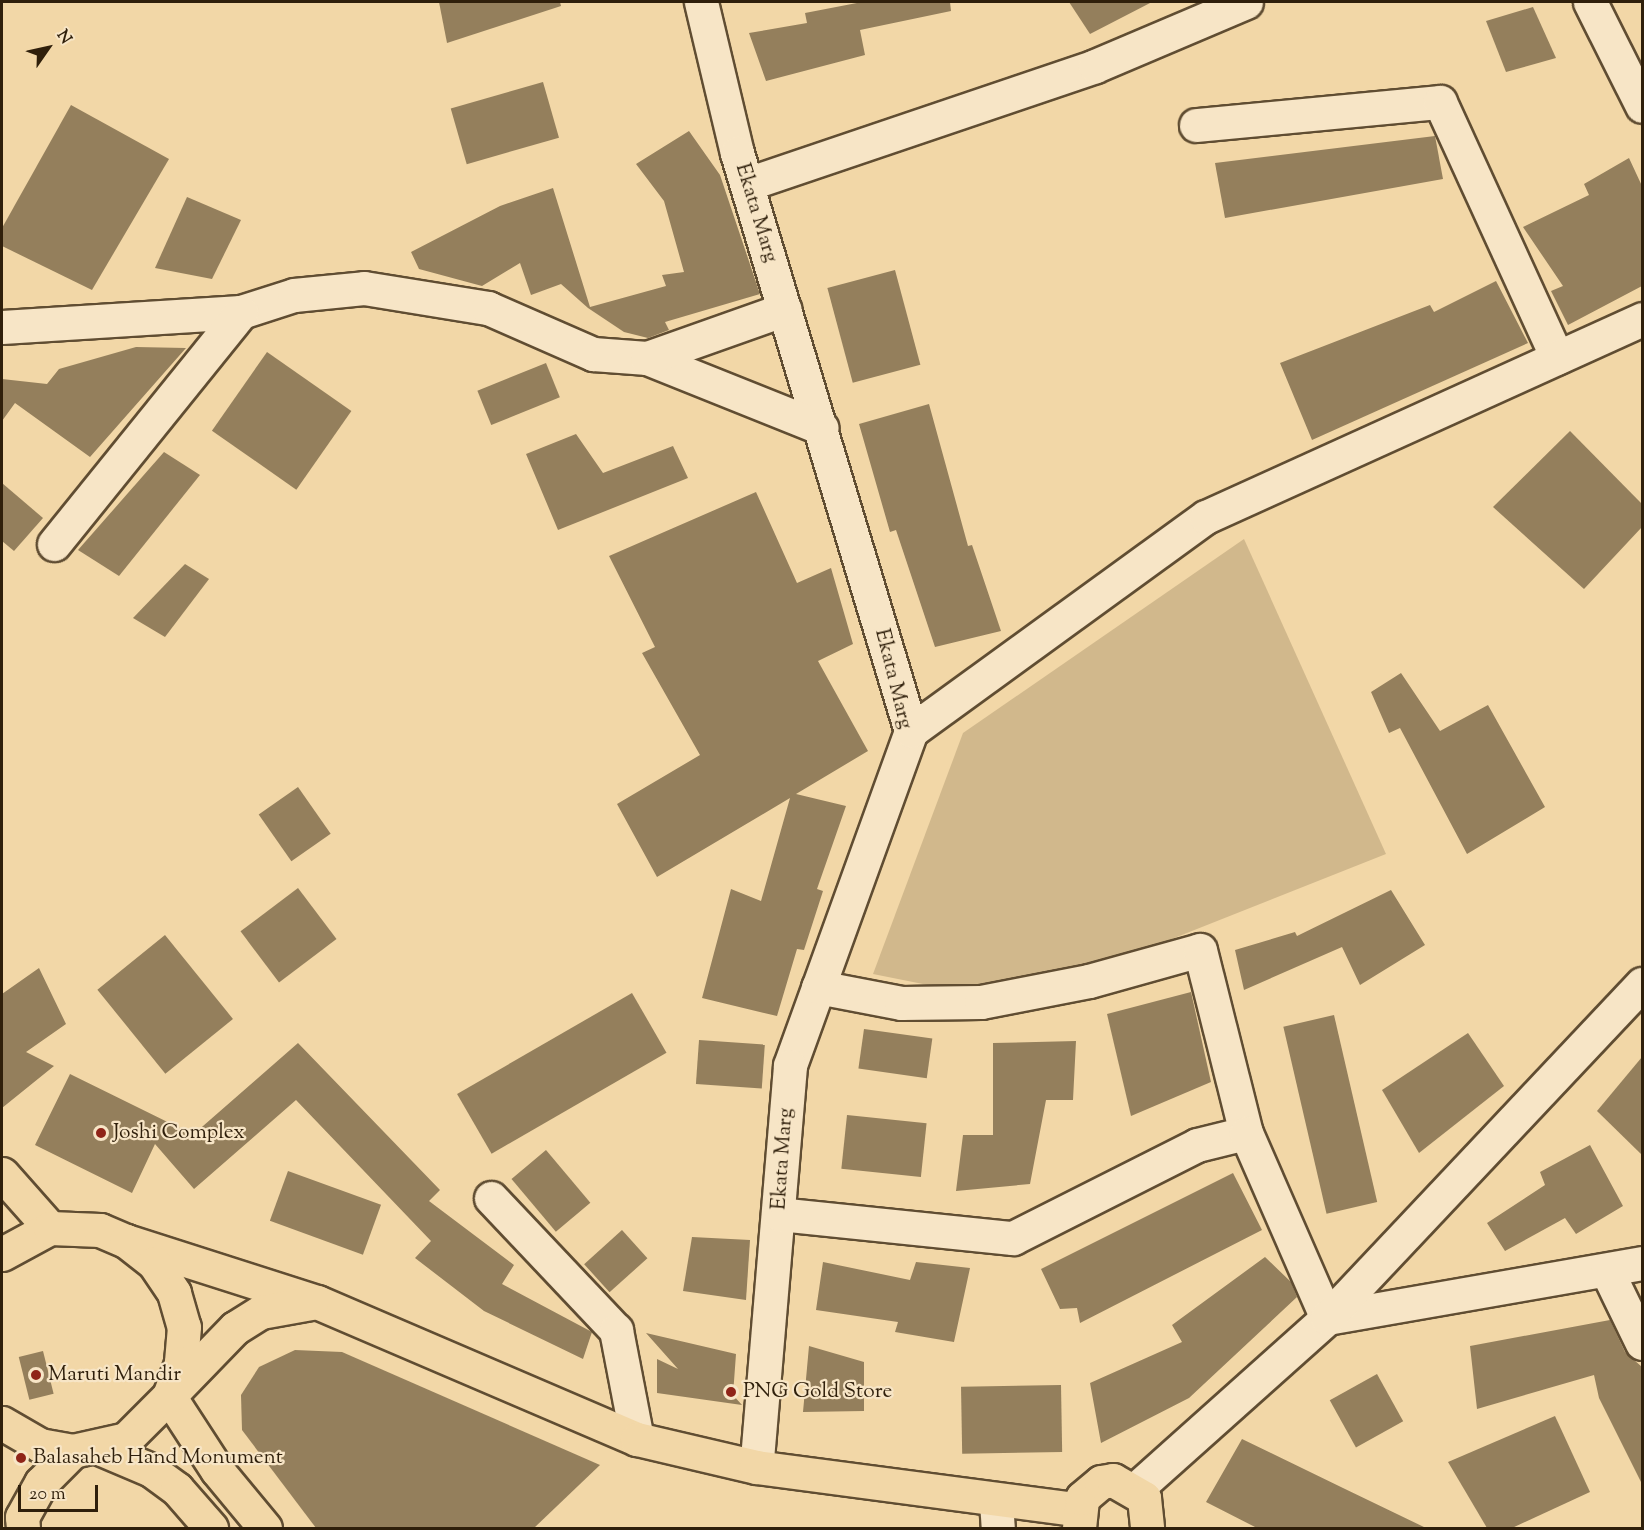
<!DOCTYPE html>
<style>
body{margin:0}
#map{position:relative;width:1644px;height:1530px;overflow:hidden;background:#f2d7a7;font-family:"Sorts Mill Goudy",serif}
div>[style]{position:absolute}
.green>*{inset:0;background:#d1b88c}
.building>*{inset:0;background:#947f5c;transform-origin:0 0}
.roads{filter:drop-shadow(2px 0 #604d32) drop-shadow(-2px 0 #604d32) drop-shadow(0 2px #604d32) drop-shadow(0 -2px #604d32)}
.minor>*{height:33px;margin:-16.5px;padding:0 16.5px;transform-origin:16.5px;border-radius:16.5px;background:#f7e5c6}
.major>*{height:33px;margin:-16.5px;padding:0 16.5px;transform-origin:16.5px;border-radius:16.5px;background:#f2d7a7}
.dots>*{width:16px;height:16px;translate:-50% -50%;box-sizing:border-box;border:3px solid #f7e5c6;border-radius:50%}
span{translate:-50% -50%;white-space:nowrap;text-align:center;line-height:1.15;-webkit-text-stroke:4.5px #f7e5c6;paint-order:stroke}
.street-label{font-size:21px;color:#2f1f0b}
.poi-label{font-size:21px;color:#2f1f0b}
.left{translate:0 -50%;text-align:left}
.frame{position:absolute;inset:0;border:3px solid #2f1f0b;pointer-events:none}
.north{position:absolute;left:18px;top:18px;width:60px;height:60px;-webkit-text-stroke:4px #f7e5c6;paint-order:stroke;rotate:56deg;font-size:16px;font-weight:700;line-height:24px;text-align:center;color:#2f1f0b}
.north::after{content:'';display:block;margin:auto;width:21px;height:27px;background:#2f1f0b;clip-path:polygon(50% 0,100% 100%,50% 72%,0 100%)}
.scale{position:absolute;left:18px;top:1485px;width:80px;height:27px;box-sizing:border-box;border:3px solid #2f1f0b;border-top:0;padding-left:8px;font-size:18px;line-height:21px;white-space:nowrap;color:#2f1f0b;-webkit-text-stroke:4px #f7e5c6;paint-order:stroke}
</style>
<div id="map">
<div class="green">
<div style="clip-path:polygon(1244px 539px,1386px 854px,1091px 971px,948px 989px,873px 974px,963px 733px)"></div>
</div>
<div class="building">
<div style="clip-path:polygon(439px 2px,560px 2px,561px 6px,447px 43px)"></div>
<div style="clip-path:polygon(862px 2px,950px 2px,951px 11px,860px 30px,865px 55px,766px 81px,749px 33px,807px 23px,805px 13px)"></div>
<div style="clip-path:polygon(1069px 2px,1152px 2px,1090px 34px)"></div>
<div style="clip-path:polygon(1533px 7px,1556px 58px,1506px 72px,1486px 21px)"></div>
<div style="left:543px;top:82px;width:58px;height:96px;rotate:74deg"></div>
<div style="clip-path:polygon(71px 105px,169px 159px,92px 290px,2px 246px,2px 228px)"></div>
<div style="clip-path:polygon(689px 131px,720px 175px,760px 294px,665px 322px,669px 330px,648px 338px,624px 332px,588px 308px,561px 284px,531px 295px,520px 263px,482px 286px,419px 269px,411px 252px,500px 206px,553px 188px,590px 307px,666px 286px,662px 275px,684px 272px,664px 201px,636px 164px)"></div>
<div style="clip-path:polygon(1435px 136px,1443px 179px,1225px 218px,1215px 163px)"></div>
<div style="clip-path:polygon(1629px 158px,1642px 186px,1642px 286px,1568px 325px,1551px 291px,1563px 286px,1523px 227px,1589px 195px,1584px 184px)"></div>
<div style="clip-path:polygon(187px 197px,241px 220px,212px 279px,155px 268px)"></div>
<div style="left:895px;top:270px;width:98px;height:70px;rotate:75deg"></div>
<div style="clip-path:polygon(1496px 281px,1528px 343px,1312px 440px,1280px 363px,1430px 305px,1434px 312px)"></div>
<div style="clip-path:polygon(136px 347px,186px 348px,90px 457px,15px 403px,2px 421px,2px 379px,47px 384px,59px 369px)"></div>
<div style="left:267px;top:352px;width:103px;height:96px;rotate:35deg"></div>
<div style="left:546px;top:363px;width:37px;height:74px;rotate:68deg"></div>
<div style="clip-path:polygon(929px 404px,968px 546px,972px 545px,1001px 631px,935px 647px,896px 530px,890px 532px,859px 424px)"></div>
<div style="clip-path:polygon(1570px 431px,1642px 504px,1642px 527px,1584px 589px,1493px 507px)"></div>
<div style="clip-path:polygon(576px 434px,603px 473px,673px 446px,688px 478px,558px 530px,526px 454px)"></div>
<div style="clip-path:polygon(164px 452px,200px 475px,119px 576px,78px 550px)"></div>
<div style="clip-path:polygon(2px 483px,43px 518px,14px 551px,2px 541px)"></div>
<div style="clip-path:polygon(756px 492px,797px 583px,831px 568px,853px 644px,818px 661px,868px 751px,796px 794px,846px 806px,817px 889px,823px 891px,804px 950px,797px 949px,777px 1016px,702px 998px,731px 889px,761px 901px,790px 798px,657px 877px,617px 804px,700px 755px,642px 653px,655px 647px,609px 556px)"></div>
<div style="clip-path:polygon(185px 564px,209px 579px,165px 637px,133px 618px)"></div>
<div style="clip-path:polygon(1401px 673px,1440px 731px,1488px 705px,1545px 807px,1467px 854px,1400px 728px,1389px 733px,1371px 692px)"></div>
<div style="left:298px;top:787px;width:57px;height:48px;rotate:55deg"></div>
<div style="left:298px;top:888px;width:64px;height:72px;rotate:53deg"></div>
<div style="clip-path:polygon(1391px 890px,1425px 945px,1360px 985px,1342px 947px,1244px 990px,1235px 950px,1295px 932px,1297px 936px)"></div>
<div style="left:165px;top:935px;width:108px;height:87px;rotate:51deg"></div>
<div style="clip-path:polygon(39px 968px,66px 1024px,26px 1052px,54px 1066px,2px 1108px,2px 994px)"></div>
<div style="clip-path:polygon(1191px 992px,1211px 1082px,1131px 1116px,1107px 1014px)"></div>
<div style="left:632px;top:993px;width:69px;height:202px;rotate:60deg"></div>
<div style="left:1334px;top:1015px;width:192px;height:52px;rotate:77deg"></div>
<div style="left:864px;top:1029px;width:69px;height:40px;rotate:8deg"></div>
<div style="clip-path:polygon(1468px 1033px,1504px 1086px,1419px 1153px,1382px 1090px)"></div>
<div style="left:699px;top:1040px;width:66px;height:44px;rotate:4deg"></div>
<div style="clip-path:polygon(1076px 1041px,1073px 1100px,1046px 1100px,1030px 1184px,956px 1191px,963px 1135px,993px 1135px,993px 1043px)"></div>
<div style="clip-path:polygon(298px 1043px,440px 1190px,429px 1201px,514px 1265px,502px 1284px,592px 1332px,583px 1359px,484px 1311px,415px 1258px,431px 1241px,296px 1100px,194px 1189px,155px 1144px,132px 1193px,35px 1145px,70px 1074px,198px 1137px,195px 1133px)"></div>
<div style="clip-path:polygon(1642px 1057px,1642px 1155px,1597px 1111px)"></div>
<div style="left:847px;top:1115px;width:80px;height:54px;rotate:6deg"></div>
<div style="clip-path:polygon(1590px 1145px,1623px 1206px,1576px 1234px,1565px 1218px,1505px 1251px,1487px 1223px,1545px 1185px,1540px 1172px)"></div>
<div style="left:546px;top:1150px;width:69px;height:45px;rotate:50deg"></div>
<div style="left:288px;top:1171px;width:99px;height:53px;rotate:20deg"></div>
<div style="clip-path:polygon(1233px 1173px,1262px 1230px,1080px 1323px,1077px 1308px,1060px 1309px,1041px 1269px)"></div>
<div style="left:622px;top:1230px;width:38px;height:51px;rotate:48deg"></div>
<div style="clip-path:polygon(692px 1237px,750px 1240px,746px 1300px,683px 1291px)"></div>
<div style="clip-path:polygon(1265px 1257px,1291px 1282px,1297px 1297px,1189px 1398px,1101px 1443px,1090px 1383px,1182px 1342px,1172px 1325px)"></div>
<div style="clip-path:polygon(823px 1262px,910px 1280px,916px 1262px,970px 1268px,954px 1342px,895px 1332px,898px 1322px,816px 1310px)"></div>
<div style="clip-path:polygon(1610px 1320px,1625px 1352px,1642px 1367px,1642px 1484px,1599px 1398px,1594px 1375px,1477px 1409px,1470px 1346px)"></div>
<div style="clip-path:polygon(646px 1333px,736px 1354px,733px 1395px,742px 1405px,657px 1393px,657px 1359px,678px 1369px)"></div>
<div style="clip-path:polygon(809px 1346px,864px 1362px,864px 1411px,803px 1412px)"></div>
<div style="clip-path:polygon(295px 1350px,342px 1352px,600px 1465px,534px 1528px,316px 1528px,242px 1430px,241px 1395px,259px 1367px)"></div>
<div style="left:43px;top:1351px;width:44px;height:25px;rotate:76deg"></div>
<div style="left:1377px;top:1374px;width:54px;height:54px;rotate:61deg"></div>
<div style="left:1061px;top:1385px;width:67px;height:100px;rotate:89deg"></div>
<div style="clip-path:polygon(1555px 1416px,1590px 1492px,1512px 1528px,1487px 1528px,1448px 1462px)"></div>
<div style="clip-path:polygon(1242px 1439px,1343px 1488px,1426px 1528px,1257px 1528px,1206px 1502px)"></div>
</div>
<div class="roads">
<div class="minor">
<div style="left:701px;top:2px;width:155px;rotate:76.6deg"></div>
<div style="left:737px;top:153px;width:604px;rotate:73.25deg"></div>
<div style="left:911px;top:731px;width:356px;rotate:109.9deg"></div>
<div style="left:790px;top:1066px;width:402px;rotate:94.8deg"></div>
<div style="left:1590px;top:2px;width:116px;rotate:63.4deg"></div>
<div style="left:1196px;top:125px;width:245px;rotate:-5.4deg"></div>
<div style="left:1440px;top:102px;width:281px;rotate:65.4deg"></div>
<div style="left:747px;top:184px;width:367px;rotate:-18.7deg"></div>
<div style="left:1095px;top:66px;width:164px;rotate:-23deg"></div>
<div style="left:2px;top:327px;width:239px;rotate:-3.6deg"></div>
<div style="left:241px;top:312px;width:56px;rotate:-17.8deg"></div>
<div style="left:294px;top:295px;width:70px;rotate:-5.7deg"></div>
<div style="left:364px;top:288px;width:126px;rotate:9.2deg"></div>
<div style="left:488px;top:308px;width:115px;rotate:23.7deg"></div>
<div style="left:593px;top:354px;width:54px;rotate:4.2deg"></div>
<div style="left:647px;top:358px;width:188px;rotate:21.8deg"></div>
<div style="left:647px;top:358px;width:146px;rotate:-19.5deg"></div>
<div style="left:54px;top:544px;width:298px;rotate:-51.1deg"></div>
<div style="left:911px;top:731px;width:364px;rotate:-36deg"></div>
<div style="left:1206px;top:517px;width:479px;rotate:-24.4deg"></div>
<div style="left:818px;top:987px;width:85px;rotate:10.9deg"></div>
<div style="left:901px;top:1003px;width:80px;rotate:-0.7deg"></div>
<div style="left:981px;top:1002px;width:110px;rotate:-11deg"></div>
<div style="left:1089px;top:981px;width:115px;rotate:-15.6deg"></div>
<div style="left:1200px;top:950px;width:189px;rotate:75.9deg"></div>
<div style="left:491px;top:1198px;width:182px;rotate:46.6deg"></div>
<div style="left:616px;top:1330px;width:111px;rotate:79.1deg"></div>
<div style="left:779px;top:1214px;width:235px;rotate:5.9deg"></div>
<div style="left:1013px;top:1238px;width:206px;rotate:-26.8deg"></div>
<div style="left:1197px;top:1145px;width:50px;rotate:-13.8deg"></div>
<div style="left:1246px;top:1133px;width:202px;rotate:66.4deg"></div>
<div style="left:1327px;top:1318px;width:320px;rotate:-9.9deg"></div>
<div style="left:1607px;top:1271px;width:80px;rotate:64.1deg"></div>
<div style="left:1136px;top:1489px;width:256px;rotate:-41.8deg"></div>
<div style="left:1327px;top:1318px;width:459px;rotate:-46.7deg"></div>
<div style="left:996px;top:1502px;width:26px;rotate:86deg"></div>
</div>
<div class="major">
<div style="left:2px;top:1174px;width:72px;rotate:48.4deg"></div>
<div style="left:126px;top:1241px;width:201px;rotate:17.7deg"></div>
<div style="left:317px;top:1302px;width:348px;rotate:23.2deg"></div>
<div style="left:637px;top:1439px;width:122px;rotate:13.2deg"></div>
<div style="left:756px;top:1467px;width:324px;rotate:7.5deg"></div>
<div style="left:2px;top:1254px;width:55px;rotate:-28.4deg"></div>
<div style="left:50px;top:1228px;width:50px;rotate:2.3deg"></div>
<div style="left:100px;top:1230px;width:28px;rotate:23deg"></div>
<div style="left:126px;top:1241px;width:36px;rotate:38deg"></div>
<div style="left:154px;top:1263px;width:36px;rotate:56deg"></div>
<div style="left:174px;top:1293px;width:35px;rotate:74deg"></div>
<div style="left:184px;top:1327px;width:36px;rotate:95deg"></div>
<div style="left:181px;top:1363px;width:35px;rotate:110deg"></div>
<div style="left:169px;top:1396px;width:61px;rotate:135deg"></div>
<div style="left:126px;top:1439px;width:54px;rotate:167.2deg"></div>
<div style="left:73px;top:1451px;width:34px;rotate:-170deg"></div>
<div style="left:40px;top:1445px;width:44px;rotate:-149.9deg"></div>
<div style="left:97px;top:1447px;width:59px;rotate:23.1deg"></div>
<div style="left:151px;top:1470px;width:32px;rotate:36deg"></div>
<div style="left:177px;top:1489px;width:52px;rotate:48.9deg"></div>
<div style="left:23px;top:1528px;width:11px;rotate:-95deg"></div>
<div style="left:22px;top:1517px;width:39px;rotate:-61deg"></div>
<div style="left:41px;top:1483px;width:45px;rotate:-45deg"></div>
<div style="left:265px;top:1528px;width:75px;rotate:-129.6deg"></div>
<div style="left:217px;top:1470px;width:88px;rotate:-123deg"></div>
<div style="left:169px;top:1396px;width:95px;rotate:-45.9deg"></div>
<div style="left:235px;top:1328px;width:31px;rotate:-32deg"></div>
<div style="left:261px;top:1312px;width:51px;rotate:-10.2deg"></div>
<div style="left:1079px;top:1528px;width:30px;rotate:-84deg"></div>
<div style="left:1082px;top:1498px;width:25px;rotate:-40deg"></div>
<div style="left:1101px;top:1482px;width:12px;rotate:-9deg"></div>
<div style="left:1113px;top:1480px;width:36px;rotate:30deg"></div>
<div style="left:1144px;top:1498px;width:30px;rotate:84deg"></div>
</div>
</div>
<div class="dots">
<div style="left:101px;top:1133px;background:#8f2418"></div>
<div style="left:36px;top:1375px;background:#8f2418"></div>
<div style="left:731px;top:1392px;background:#8f2418"></div>
<div style="left:21px;top:1458px;background:#8f2418"></div>
</div>
<div class="street-label">
<span style="left:756px;top:213px;rotate:73deg">Ekata Marg</span>
<span style="left:893px;top:679px;rotate:76deg">Ekata Marg</span>
<span style="left:783px;top:1159px;rotate:-86deg">Ekata Marg</span>
</div>
<div class="poi-label">
<span class="left" style="left:113px;top:1133px">Joshi Complex</span>
<span class="left" style="left:48px;top:1375px">Maruti Mandir</span>
<span class="left" style="left:743px;top:1392px">PNG Gold Store</span>
<span class="left" style="left:33px;top:1458px">Balasaheb Hand Monument</span>
</div>
<div class="frame"></div>
<div class="north">N</div>
<div class="scale">20 m</div>
</div>
